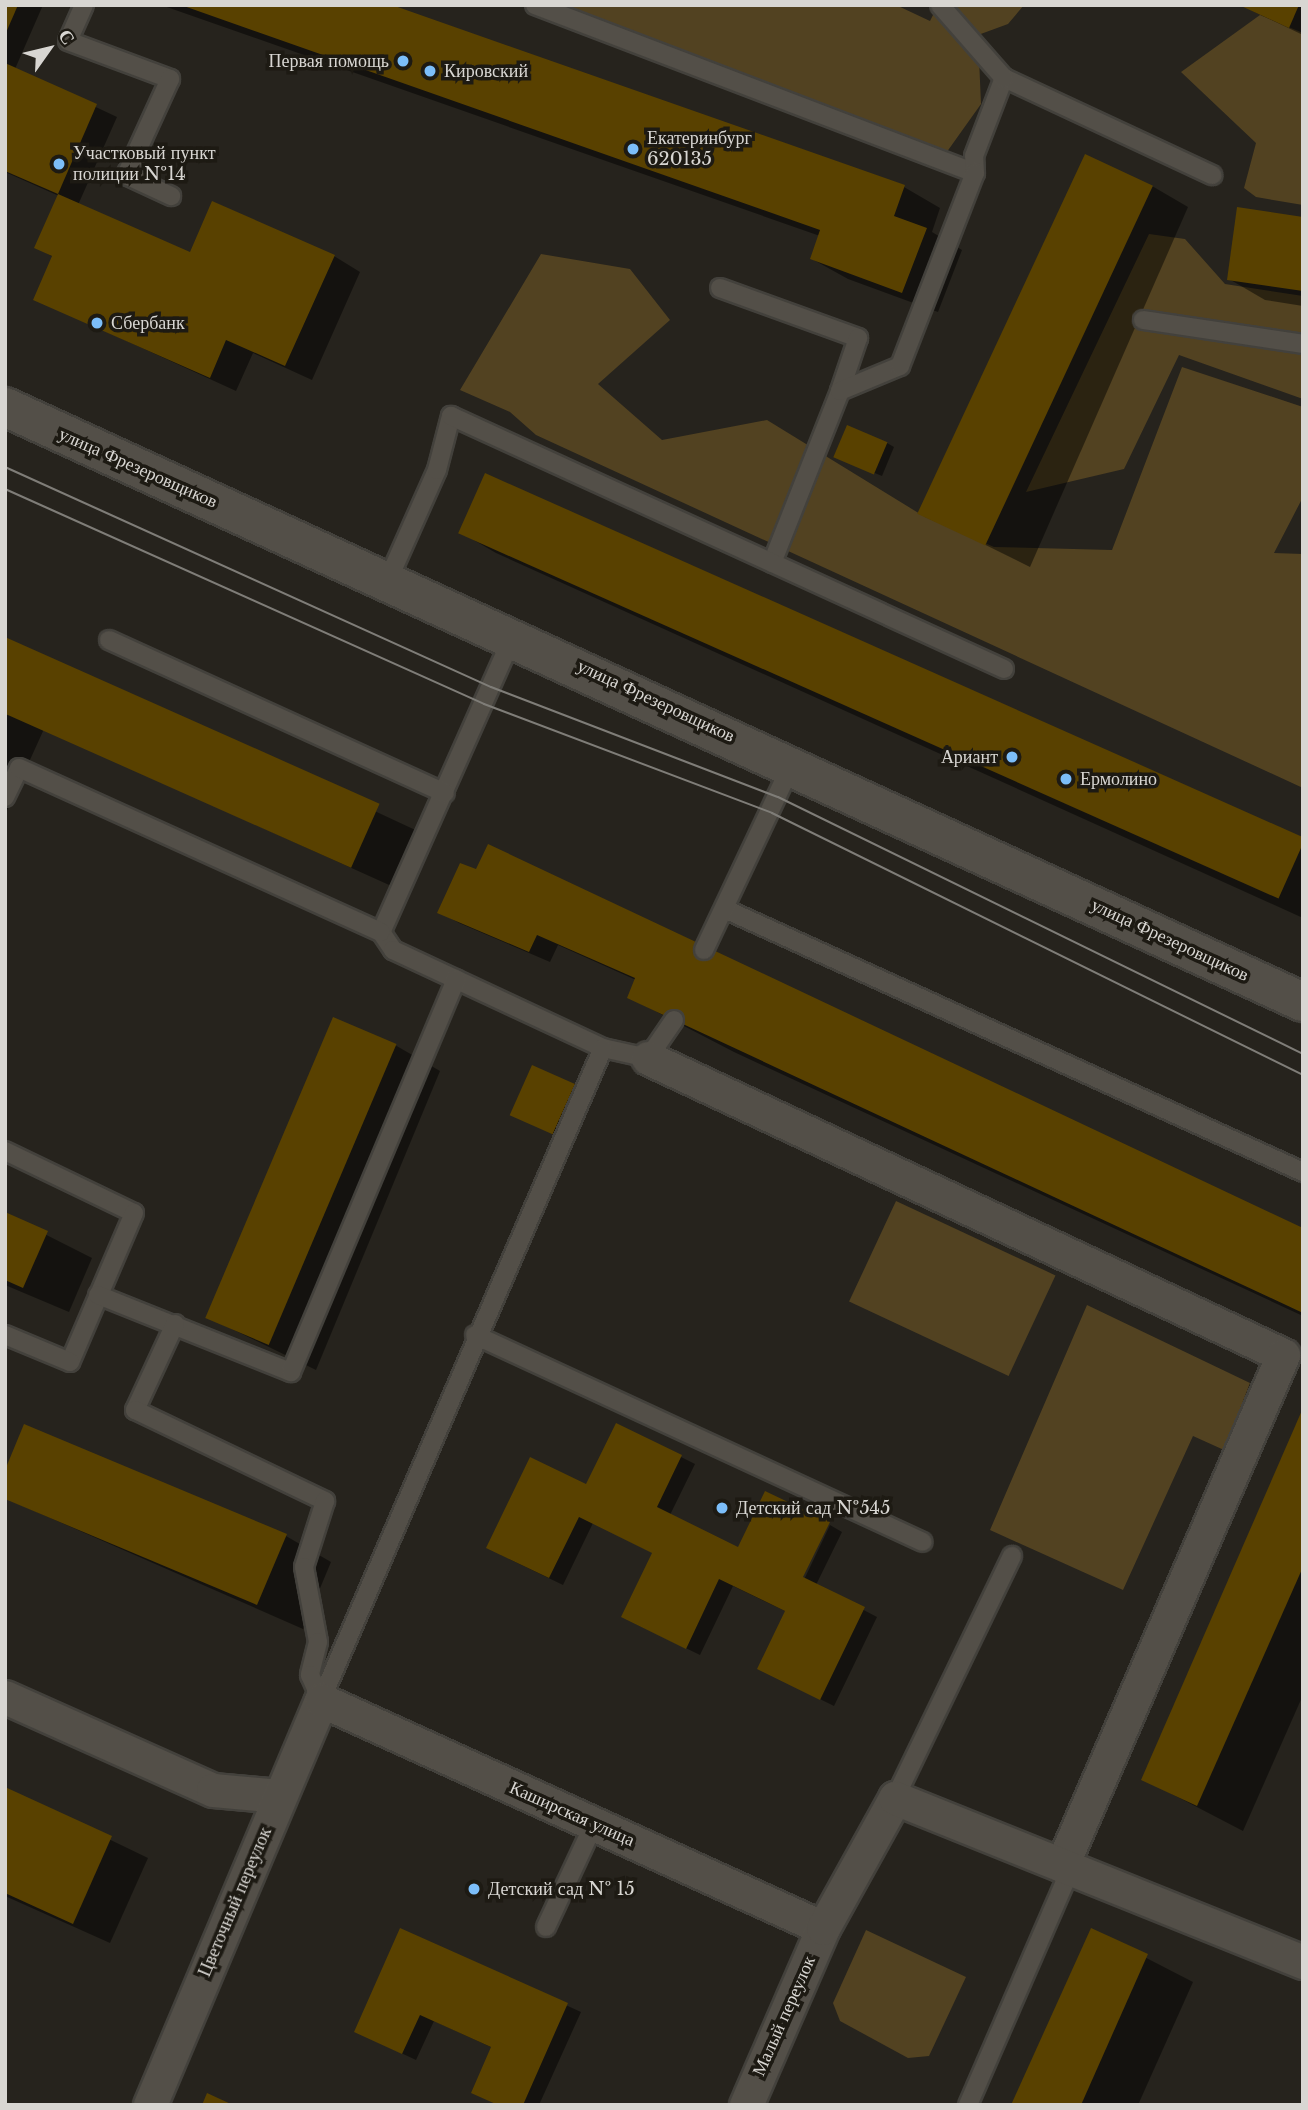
<!DOCTYPE html>
<meta charset="utf-8">
<style>
body{margin:0}
#map{position:relative;width:1308px;height:2110px;overflow:hidden;background:#26231d;font-family:"Libre Baskerville",serif}
div>[style]{position:absolute}
.green>*{inset:0;background:#524221;transform-origin:0 0}
.shadow>*{inset:0;background:#0007}
.building>*{inset:0;background:#594100;transform-origin:0 0}
.roads{filter:drop-shadow(2px 0 #43413c) drop-shadow(-2px 0 #43413c) drop-shadow(0 2px #43413c) drop-shadow(0 -2px #43413c)}
.lane>*{height:18px;margin:-9px;padding:0 9px;transform-origin:9px;border-radius:9px;background:#534f48}
.street>*{height:33px;margin:-16.5px;padding:0 16.5px;transform-origin:16.5px;border-radius:16.5px;background:#534f48}
.secondary>*{height:38px;margin:-19px;padding:0 19px;transform-origin:19px;border-radius:19px;background:#534f48}
.tram>*{height:2px;margin:-1px;padding:0 1px;transform-origin:1px;border-radius:1px;background:#7f7d78}
.dots>*{width:19px;height:19px;translate:-50% -50%;box-sizing:border-box;border:4px solid #1d1a13;border-radius:50%}
span{translate:-50% -50%;white-space:nowrap;text-align:center;line-height:1.15;-webkit-text-stroke:7px #1d1a13;paint-order:stroke}
.poi-label{font-size:18px;color:#d8d6d2}
.right{translate:-100% -50%;text-align:right}
.left{translate:0 -50%;text-align:left}
.street-label{font-size:18px;color:#d8d6d2}
.frame{position:absolute;inset:0;border:7px solid #d8d6d2;pointer-events:none}
.north{position:absolute;left:14px;top:14px;width:70px;height:70px;-webkit-text-stroke:5px #1d1a13;paint-order:stroke;rotate:56deg;font-size:19px;font-weight:700;line-height:28px;text-align:center;color:#d8d6d2}
.north::after{content:'';display:block;margin:auto;width:24px;height:32px;background:#d8d6d2;clip-path:polygon(50% 0,100% 100%,50% 72%,0 100%)}
</style>
<div id="map">
<div class="green">
<div style="clip-path:polygon(525px 5px,896px 5px,930px 21px,938px 5px,1024px 5px,1008px 24px,978px 35px,981px 104px,939px 163px)"></div>
<div style="clip-path:polygon(1260px 15px,1303px 33px,1303px 205px,1256px 197px,1244px 188px,1256px 143px,1181px 72px)"></div>
<div style="clip-path:polygon(1149px 234px,1185px 239px,1225px 284px,1303px 296px,1303px 399px,1179px 355px,1124px 469px,1026px 492px)"></div>
<div style="clip-path:polygon(541px 254px,630px 269px,670px 320px,598px 384px,662px 440px,767px 420px,925px 517px,994px 547px,1112px 550px,1182px 367px,1303px 407px,1303px 497px,1274px 553px,1303px 554px,1303px 788px,536px 435px,510px 412px,460px 390px)"></div>
<div style="left:896px;top:1201px;width:176px;height:111px;rotate:25deg"></div>
<div style="clip-path:polygon(1087px 1305px,1250px 1383px,1224px 1450px,1193px 1436px,1123px 1590px,990px 1530px)"></div>
<div style="clip-path:polygon(866px 1930px,966px 1977px,929px 2056px,908px 2058px,840px 2021px,833px 2003px)"></div>
</div>
<div class="shadow">
<div style="clip-path:polygon(5px 5px,43px 5px,15px 69px,117px 117px,78px 205px,190px 255px,334px 256px,360px 272px,312px 380px,253px 353px,236px 391px,35px 299px,53px 257px,36px 247px,59px 196px,5px 172px)"></div>
<div style="clip-path:polygon(161px 5px,387px 5px,904px 187px,940px 208px,932px 232px,962px 250px,938px 312px,848px 279px,812px 259px,820px 236px)"></div>
<div style="clip-path:polygon(1240px 5px,1303px 5px,1303px 35px)"></div>
<div style="clip-path:polygon(1152px 186px,1188px 207px,1030px 567px,927px 516px)"></div>
<div style="clip-path:polygon(1303px 218px,1303px 306px,1265px 300px,1229px 279px)"></div>
<div style="clip-path:polygon(887px 443px,894px 447px,882px 476px,843px 460px)"></div>
<div style="clip-path:polygon(460px 532px,1303px 846px,1303px 918px,496px 553px)"></div>
<div style="clip-path:polygon(5px 639px,424px 834px,398px 889px,44px 729px,5px 815px)"></div>
<div style="clip-path:polygon(461px 865px,1303px 1230px,1303px 1316px,734px 1052px,630px 998px,636px 980px,558px 945px,550px 962px,459px 923px,439px 912px)"></div>
<div style="clip-path:polygon(395px 1045px,440px 1071px,316px 1370px,209px 1318px)"></div>
<div style="clip-path:polygon(574px 1086px,587px 1093px,568px 1140px,512px 1114px)"></div>
<div style="clip-path:polygon(5px 1214px,92px 1258px,69px 1312px,5px 1285px)"></div>
<div style="clip-path:polygon(1303px 1413px,1303px 1695px,1243px 1831px,1143px 1779px)"></div>
<div style="clip-path:polygon(617px 1425px,695px 1464px,670px 1515px,801px 1586px,830px 1525px,842px 1532px,816px 1585px,877px 1617px,834px 1706px,773px 1676px,787px 1612px,733px 1586px,700px 1655px,636px 1624px,653px 1553px,593px 1523px,563px 1585px,501px 1555px,587px 1487px)"></div>
<div style="clip-path:polygon(5px 1498px,286px 1536px,331px 1562px,303px 1629px)"></div>
<div style="clip-path:polygon(5px 1789px,148px 1858px,110px 1943px,5px 1896px)"></div>
<div style="clip-path:polygon(401px 1930px,581px 2012px,539px 2105px,498px 2105px,493px 2048px,434px 2021px,416px 2060px,356px 2032px)"></div>
<div style="clip-path:polygon(1092px 1930px,1193px 1982px,1138px 2105px,1013px 2105px)"></div>
</div>
<div class="building">
<div style="clip-path:polygon(5px 5px,18px 5px,5px 35px)"></div>
<div style="clip-path:polygon(181px 5px,392px 5px,905px 185px,894px 216px,927px 228px,902px 293px,810px 259px,820px 230px)"></div>
<div style="clip-path:polygon(1239px 5px,1299px 5px,1289px 28px)"></div>
<div style="clip-path:polygon(5px 63px,97px 104px,58px 194px,5px 171px)"></div>
<div style="left:1085px;top:154px;width:75px;height:397px;rotate:25deg"></div>
<div style="clip-path:polygon(58px 194px,190px 252px,212px 201px,335px 255px,285px 366px,226px 340px,210px 378px,33px 300px,52px 256px,34px 248px)"></div>
<div style="clip-path:polygon(1237px 207px,1303px 217px,1303px 291px,1227px 280px)"></div>
<div style="left:847px;top:425px;width:44px;height:35px;rotate:23deg"></div>
<div style="left:485px;top:473px;width:898px;height:66px;rotate:24deg"></div>
<div style="left:5px;top:637px;width:410px;height:70px;rotate:24deg"></div>
<div style="clip-path:polygon(488px 844px,1303px 1228px,1303px 1313px,627px 998px,635px 978px,537px 935px,529px 952px,437px 913px,460px 863px,476px 869px)"></div>
<div style="left:333px;top:1017px;width:69px;height:327px;rotate:23deg"></div>
<div style="left:532px;top:1065px;width:47px;height:55px;rotate:24deg"></div>
<div style="clip-path:polygon(5px 1212px,48px 1231px,23px 1288px,5px 1280px)"></div>
<div style="clip-path:polygon(1303px 1408px,1303px 1567px,1197px 1806px,1141px 1780px)"></div>
<div style="clip-path:polygon(616px 1423px,682px 1455px,657px 1507px,738px 1547px,765px 1491px,830px 1522px,803px 1577px,865px 1607px,820px 1700px,757px 1669px,785px 1611px,719px 1579px,686px 1649px,621px 1617px,652px 1553px,579px 1517px,549px 1578px,486px 1548px,530px 1457px,586px 1484px)"></div>
<div style="clip-path:polygon(24px 1424px,287px 1534px,257px 1605px,5px 1499px,5px 1470px)"></div>
<div style="clip-path:polygon(5px 1787px,112px 1836px,73px 1924px,5px 1893px)"></div>
<div style="clip-path:polygon(400px 1928px,568px 2003px,523px 2105px,498px 2105px,471px 2093px,491px 2047px,420px 2015px,402px 2054px,354px 2032px)"></div>
<div style="clip-path:polygon(1091px 1928px,1148px 1954px,1081px 2105px,1011px 2105px)"></div>
<div style="clip-path:polygon(207px 2093px,233px 2105px,202px 2105px)"></div>
</div>
<div class="roads">
<div class="lane">
<div style="left:84px;top:5px;width:39px;rotate:114deg"></div>
<div style="left:68px;top:41px;width:109px;rotate:20.4deg"></div>
<div style="left:170px;top:79px;width:106px;rotate:114.6deg"></div>
<div style="left:126px;top:175px;width:50px;rotate:25deg"></div>
<div style="left:535px;top:5px;width:471px;rotate:20.9deg"></div>
<div style="left:975px;top:173px;width:17px;rotate:-93deg"></div>
<div style="left:974px;top:156px;width:84px;rotate:-69deg"></div>
<div style="left:1004px;top:78px;width:230px;rotate:25deg"></div>
<div style="left:940px;top:5px;width:97px;rotate:48.8deg"></div>
<div style="left:720px;top:288px;width:147px;rotate:19.9deg"></div>
<div style="left:858px;top:338px;width:56px;rotate:108.8deg"></div>
<div style="left:1143px;top:320px;width:162px;rotate:8.5deg"></div>
<div style="left:772px;top:563px;width:185px;rotate:-68.4deg"></div>
<div style="left:840px;top:391px;width:65px;rotate:-22.6deg"></div>
<div style="left:900px;top:366px;width:207px;rotate:-68.8deg"></div>
<div style="left:388px;top:580px;width:120px;rotate:-66deg"></div>
<div style="left:437px;top:470px;width:56px;rotate:-75.5deg"></div>
<div style="left:451px;top:416px;width:608px;rotate:24.58deg"></div>
<div style="left:513px;top:636px;width:324px;rotate:114deg"></div>
<div style="left:381px;top:932px;width:22px;rotate:56deg"></div>
<div style="left:393px;top:950px;width:232px;rotate:25deg"></div>
<div style="left:603px;top:1048px;width:46px;rotate:12.5deg"></div>
<div style="left:648px;top:1058px;width:46px;rotate:-55.6deg"></div>
<div style="left:109px;top:640px;width:369px;rotate:24.5deg"></div>
<div style="left:5px;top:797px;width:32px;rotate:-64deg"></div>
<div style="left:19px;top:768px;width:397px;rotate:24.4deg"></div>
<div style="left:727px;top:910px;width:633px;rotate:24.46deg"></div>
<div style="left:704px;top:950px;width:206px;rotate:-64.7deg"></div>
<div style="left:5px;top:1151px;width:143px;rotate:25.7deg"></div>
<div style="left:134px;top:1213px;width:162px;rotate:113.2deg"></div>
<div style="left:70px;top:1362px;width:70px;rotate:-157.4deg"></div>
<div style="left:98px;top:1295px;width:208px;rotate:21.8deg"></div>
<div style="left:291px;top:1372px;width:426px;rotate:-67.2deg"></div>
<div style="left:175px;top:1324px;width:95px;rotate:114.9deg"></div>
<div style="left:135px;top:1410px;width:211px;rotate:25.6deg"></div>
<div style="left:325px;top:1501px;width:69px;rotate:107.7deg"></div>
<div style="left:304px;top:1567px;width:76px;rotate:79.4deg"></div>
<div style="left:318px;top:1642px;width:34px;rotate:104deg"></div>
<div style="left:310px;top:1675px;width:27px;rotate:66deg"></div>
<div style="left:475px;top:1335px;width:493px;rotate:24.8deg"></div>
<div style="left:321px;top:1700px;width:710px;rotate:-66.61deg"></div>
<div style="left:895px;top:1798px;width:269px;rotate:-64.2deg"></div>
<div style="left:546px;top:1927px;width:114px;rotate:-65deg"></div>
<div style="left:968px;top:2105px;width:258px;rotate:-66.5deg"></div>
</div>
<div class="street">
<div style="left:648px;top:1058px;width:701px;rotate:25.07deg"></div>
<div style="left:1283px;top:1355px;width:556px;rotate:113.43deg"></div>
<div style="left:5px;top:1697px;width:228px;rotate:24.1deg"></div>
<div style="left:213px;top:1790px;width:67px;rotate:5.1deg"></div>
<div style="left:150px;top:2105px;width:440px;rotate:-67.1deg"></div>
<div style="left:321px;top:1700px;width:551px;rotate:24.43deg"></div>
<div style="left:746px;top:2105px;width:193px;rotate:-66.5deg"></div>
<div style="left:823px;top:1928px;width:149px;rotate:-61deg"></div>
<div style="left:895px;top:1798px;width:440px;rotate:21.9deg"></div>
</div>
<div class="secondary">
<div style="left:5px;top:407px;width:1428px;rotate:24.63deg"></div>
</div>
</div>
<div class="tram">
<div style="left:5px;top:467px;width:533px;rotate:24.36deg"></div>
<div style="left:491px;top:687px;width:307px;rotate:21deg"></div>
<div style="left:778px;top:797px;width:585px;rotate:26.08deg"></div>
<div style="left:5px;top:489px;width:525px;rotate:24.17deg"></div>
<div style="left:484px;top:704px;width:308px;rotate:20.7deg"></div>
<div style="left:772px;top:813px;width:592px;rotate:26.26deg"></div>
</div>
<div class="dots">
<div style="left:403px;top:61px;background:#7cbef9"></div>
<div style="left:430px;top:71px;background:#7cbef9"></div>
<div style="left:633px;top:149px;background:#7cbef9"></div>
<div style="left:59px;top:164px;background:#7cbef9"></div>
<div style="left:97px;top:323px;background:#7cbef9"></div>
<div style="left:1012px;top:757px;background:#7cbef9"></div>
<div style="left:1066px;top:779px;background:#7cbef9"></div>
<div style="left:722px;top:1508px;background:#7cbef9"></div>
<div style="left:474px;top:1889px;background:#7cbef9"></div>
</div>
<div class="poi-label">
<span class="right" style="left:389px;top:61px">Первая помощь</span>
<span class="left" style="left:444px;top:71px">Кировский</span>
<span class="left" style="left:647px;top:149px">Екатеринбург<br>620135</span>
<span class="left" style="left:73px;top:164px">Участковый пункт<br>полиции №14</span>
<span class="left" style="left:111px;top:323px">Сбербанк</span>
<span class="right" style="left:998px;top:757px">Ариант</span>
<span class="left" style="left:1080px;top:779px">Ермолино</span>
<span class="left" style="left:736px;top:1508px">Детский сад №545</span>
<span class="left" style="left:488px;top:1889px">Детский сад № 15</span>
</div>
<div class="street-label">
<span style="left:138px;top:468px;rotate:24deg">улица Фрезеровщиков</span>
<span style="left:656px;top:701px;rotate:25deg">улица Фрезеровщиков</span>
<span style="left:1170px;top:940px;rotate:25deg">улица Фрезеровщиков</span>
<span style="left:572px;top:1814px;rotate:24deg">Каширская улица</span>
<span style="left:235px;top:1902px;rotate:-67deg">Цветочный переулок</span>
<span style="left:784px;top:2016px;rotate:-66deg">Малый переулок</span>
</div>
<div class="frame"></div>
<div class="north">С</div>
</div>
